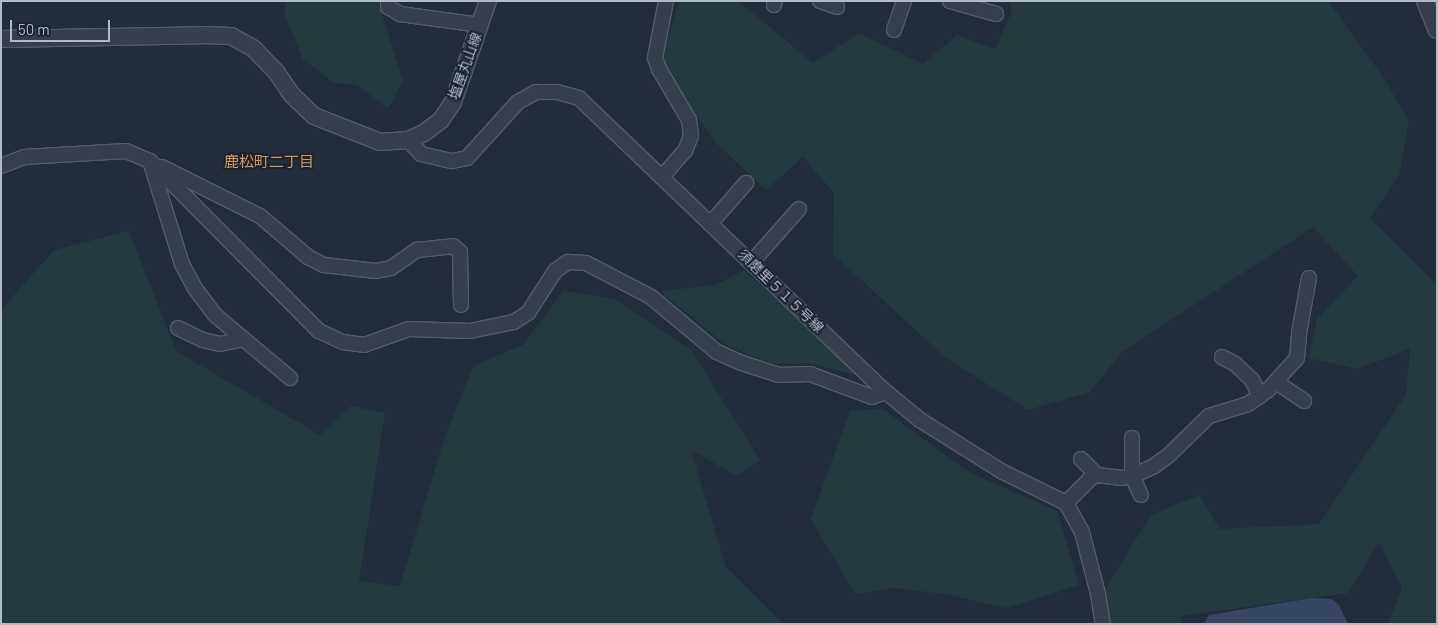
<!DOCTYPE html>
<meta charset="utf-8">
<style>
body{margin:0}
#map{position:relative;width:1438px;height:625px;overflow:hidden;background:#222c3b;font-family:Barlow,"Noto Sans JP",sans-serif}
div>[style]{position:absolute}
.green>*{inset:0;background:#253a3e}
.water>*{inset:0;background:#364663}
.roads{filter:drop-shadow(1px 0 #545c6a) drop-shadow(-1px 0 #545c6a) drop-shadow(0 1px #545c6a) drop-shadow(0 -1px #545c6a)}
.minor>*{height:14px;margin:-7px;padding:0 7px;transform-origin:7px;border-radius:7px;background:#363e4c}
.tertiary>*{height:16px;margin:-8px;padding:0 8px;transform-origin:8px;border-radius:8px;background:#363e4c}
span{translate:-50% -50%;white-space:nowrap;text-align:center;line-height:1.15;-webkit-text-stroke:4px #1b2330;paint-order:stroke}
.street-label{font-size:14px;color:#b2b9c7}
.neighbourhood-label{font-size:15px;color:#d5985f}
.frame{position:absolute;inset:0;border:2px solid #b2b9c7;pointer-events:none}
.scale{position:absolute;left:10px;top:20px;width:100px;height:22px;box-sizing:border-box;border:2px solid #b2b9c7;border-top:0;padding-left:6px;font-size:15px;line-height:18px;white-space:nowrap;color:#b2b9c7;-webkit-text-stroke:4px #1b2330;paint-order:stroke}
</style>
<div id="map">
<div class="green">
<div style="clip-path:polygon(286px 1px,380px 1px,381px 11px,403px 81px,388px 108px,357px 85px,334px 83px,303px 59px,285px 15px)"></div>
<div style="clip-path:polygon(679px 1px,738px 1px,813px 63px,859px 33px,923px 64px,957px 35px,995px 49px,1012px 11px,1010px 1px,1328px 1px,1384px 78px,1409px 122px,1399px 175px,1370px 218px,1437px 285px,1437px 624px,1388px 624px,1402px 587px,1379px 542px,1348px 593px,1181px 616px,1181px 624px,1110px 624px,1106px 587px,1151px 515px,1200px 495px,1219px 529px,1319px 524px,1406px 395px,1410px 349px,1357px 369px,1309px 358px,1317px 319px,1358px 276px,1313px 227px,1122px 352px,1090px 392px,1028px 410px,945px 357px,833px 254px,834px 193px,803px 157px,766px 190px,716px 143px,661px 63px)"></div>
<div style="clip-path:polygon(129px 231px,176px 351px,320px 435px,351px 406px,385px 413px,359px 581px,400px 586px,445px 436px,473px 366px,523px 345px,563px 291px,614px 299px,691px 350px,760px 460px,737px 476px,691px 450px,726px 567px,783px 624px,1px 624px,1px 310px,54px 250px)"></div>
<div style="clip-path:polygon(744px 270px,860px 376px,809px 363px,770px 363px,726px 345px,660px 291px,716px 285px)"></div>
<div style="clip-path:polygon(883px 409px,969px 472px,1057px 511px,1079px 585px,1007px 608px,944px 594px,894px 588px,855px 594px,811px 519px,850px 411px)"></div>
</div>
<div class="water">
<div style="clip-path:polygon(1312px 598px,1332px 599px,1339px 605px,1348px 624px,1204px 624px,1209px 615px)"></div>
</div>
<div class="roads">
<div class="minor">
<div style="left:388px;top:1px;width:6px;rotate:90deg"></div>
<div style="left:388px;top:7px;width:14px;rotate:30deg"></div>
<div style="left:400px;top:14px;width:81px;rotate:7.8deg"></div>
<div style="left:820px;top:1px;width:18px;rotate:19deg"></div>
<div style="left:950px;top:1px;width:48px;rotate:15.8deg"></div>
<div style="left:774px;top:5px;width:4px;rotate:-76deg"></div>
<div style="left:894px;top:30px;width:31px;rotate:-71deg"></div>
<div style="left:408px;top:140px;width:19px;rotate:47deg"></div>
<div style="left:421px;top:154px;width:32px;rotate:13deg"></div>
<div style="left:452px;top:161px;width:15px;rotate:-11deg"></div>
<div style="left:467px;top:158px;width:76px;rotate:-47.7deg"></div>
<div style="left:518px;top:102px;width:21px;rotate:-29deg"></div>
<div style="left:536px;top:92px;width:21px"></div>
<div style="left:557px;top:92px;width:23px;rotate:15deg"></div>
<div style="left:579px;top:98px;width:425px;rotate:43.8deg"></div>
<div style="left:886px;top:392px;width:44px;rotate:39.5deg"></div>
<div style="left:920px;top:420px;width:98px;rotate:32.1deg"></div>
<div style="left:1003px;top:472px;width:70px;rotate:26.2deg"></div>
<div style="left:1066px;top:503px;width:33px;rotate:61deg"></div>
<div style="left:1082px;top:532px;width:64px;rotate:75.5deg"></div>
<div style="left:1098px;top:594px;width:30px;rotate:81deg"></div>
<div style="left:151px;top:164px;width:105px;rotate:72.8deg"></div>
<div style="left:182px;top:264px;width:26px;rotate:62deg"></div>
<div style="left:194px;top:287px;width:35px;rotate:53deg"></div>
<div style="left:215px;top:315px;width:98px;rotate:40deg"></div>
<div style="left:1px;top:166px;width:25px;rotate:-21deg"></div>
<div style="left:24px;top:157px;width:102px;rotate:-3.4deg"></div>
<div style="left:126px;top:151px;width:26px;rotate:23deg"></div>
<div style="left:150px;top:161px;width:240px;rotate:45.2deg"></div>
<div style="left:319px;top:331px;width:26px;rotate:25deg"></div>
<div style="left:343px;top:342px;width:21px;rotate:8deg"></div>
<div style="left:364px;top:345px;width:48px;rotate:-19.6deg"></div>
<div style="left:409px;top:329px;width:61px;rotate:1.9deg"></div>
<div style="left:470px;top:331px;width:45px;rotate:-11.6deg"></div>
<div style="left:514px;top:322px;width:17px;rotate:-33deg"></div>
<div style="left:528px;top:313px;width:50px;rotate:-57.3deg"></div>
<div style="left:555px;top:271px;width:16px;rotate:-35deg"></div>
<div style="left:568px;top:262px;width:18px;rotate:3deg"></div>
<div style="left:586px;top:263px;width:73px;rotate:27.6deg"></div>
<div style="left:651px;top:297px;width:86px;rotate:39.8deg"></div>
<div style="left:717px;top:352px;width:27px;rotate:24deg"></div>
<div style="left:742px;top:363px;width:38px;rotate:18deg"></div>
<div style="left:778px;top:375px;width:32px;rotate:-2deg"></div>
<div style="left:810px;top:374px;width:66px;rotate:20.4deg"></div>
<div style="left:872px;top:397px;width:15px;rotate:-20deg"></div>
<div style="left:162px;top:167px;width:110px;rotate:26.6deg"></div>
<div style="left:260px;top:216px;width:63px;rotate:40.5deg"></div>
<div style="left:308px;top:257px;width:18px;rotate:27deg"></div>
<div style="left:324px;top:265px;width:52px;rotate:6.6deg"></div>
<div style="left:376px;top:271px;width:15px;rotate:-11deg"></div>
<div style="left:391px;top:268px;width:32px;rotate:-35deg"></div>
<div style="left:417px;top:250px;width:36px;rotate:-6deg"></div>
<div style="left:453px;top:246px;width:9px;rotate:41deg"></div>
<div style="left:460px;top:252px;width:53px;rotate:88.9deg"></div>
<div style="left:662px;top:177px;width:35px;rotate:-49deg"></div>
<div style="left:685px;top:151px;width:16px;rotate:-68deg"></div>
<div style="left:691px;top:136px;width:16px;rotate:-97deg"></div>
<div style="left:689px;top:120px;width:59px;rotate:-120.5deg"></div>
<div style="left:659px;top:69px;width:12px;rotate:-110deg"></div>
<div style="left:655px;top:58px;width:58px;rotate:-79.1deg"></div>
<div style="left:710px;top:224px;width:55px;rotate:-48.7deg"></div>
<div style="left:751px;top:263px;width:72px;rotate:-48.4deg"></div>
<div style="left:178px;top:328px;width:28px;rotate:26deg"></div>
<div style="left:203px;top:340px;width:17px;rotate:13deg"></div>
<div style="left:220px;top:344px;width:24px;rotate:-12deg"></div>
<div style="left:1222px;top:357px;width:15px;rotate:28deg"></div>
<div style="left:1235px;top:364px;width:23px;rotate:43deg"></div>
<div style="left:1252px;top:380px;width:18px;rotate:63deg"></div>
<div style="left:1276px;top:382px;width:34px;rotate:34deg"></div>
<div style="left:1132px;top:438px;width:38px;rotate:90deg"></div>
<div style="left:1132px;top:476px;width:21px;rotate:65deg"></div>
<div style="left:1081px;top:459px;width:23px;rotate:45deg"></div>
<div style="left:1066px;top:503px;width:35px;rotate:-45deg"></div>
<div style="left:1091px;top:478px;width:7px;rotate:-27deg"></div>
<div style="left:1097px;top:475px;width:25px;rotate:7deg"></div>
<div style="left:1122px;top:478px;width:10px;rotate:-11deg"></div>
<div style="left:1132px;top:476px;width:24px;rotate:-24deg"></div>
<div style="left:1154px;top:466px;width:17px;rotate:-36deg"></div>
<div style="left:1168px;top:456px;width:57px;rotate:-44.3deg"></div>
<div style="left:1209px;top:416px;width:41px;rotate:-17.1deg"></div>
<div style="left:1248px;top:404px;width:24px;rotate:-35deg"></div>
<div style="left:1268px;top:390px;width:43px;rotate:-47.8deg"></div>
<div style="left:1297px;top:358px;width:25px;rotate:-85deg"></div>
<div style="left:1299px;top:333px;width:56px;rotate:-79.7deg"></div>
</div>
<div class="tertiary">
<div style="left:1425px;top:1px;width:31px;rotate:68deg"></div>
<div style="left:1px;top:39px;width:201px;rotate:-1.1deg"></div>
<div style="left:202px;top:35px;width:29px;rotate:2deg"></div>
<div style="left:231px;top:36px;width:26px;rotate:29deg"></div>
<div style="left:254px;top:49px;width:33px;rotate:46deg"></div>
<div style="left:277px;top:73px;width:27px;rotate:56deg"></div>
<div style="left:292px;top:95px;width:30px;rotate:44deg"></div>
<div style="left:314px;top:116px;width:71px;rotate:21.5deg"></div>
<div style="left:380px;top:142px;width:28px;rotate:-4deg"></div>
<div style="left:408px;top:140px;width:17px;rotate:-24deg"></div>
<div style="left:424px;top:133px;width:21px;rotate:-37deg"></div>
<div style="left:441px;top:120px;width:22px;rotate:-56deg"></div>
<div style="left:453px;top:102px;width:107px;rotate:-70.9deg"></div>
</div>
</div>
<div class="street-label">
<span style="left:465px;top:66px;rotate:-70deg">塩屋丸山線</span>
<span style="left:781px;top:291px;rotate:44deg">須磨里５１５号線</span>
</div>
<div class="neighbourhood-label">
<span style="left:269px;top:162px">鹿松町二丁目</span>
</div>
<div class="frame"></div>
<div class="scale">50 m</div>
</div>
